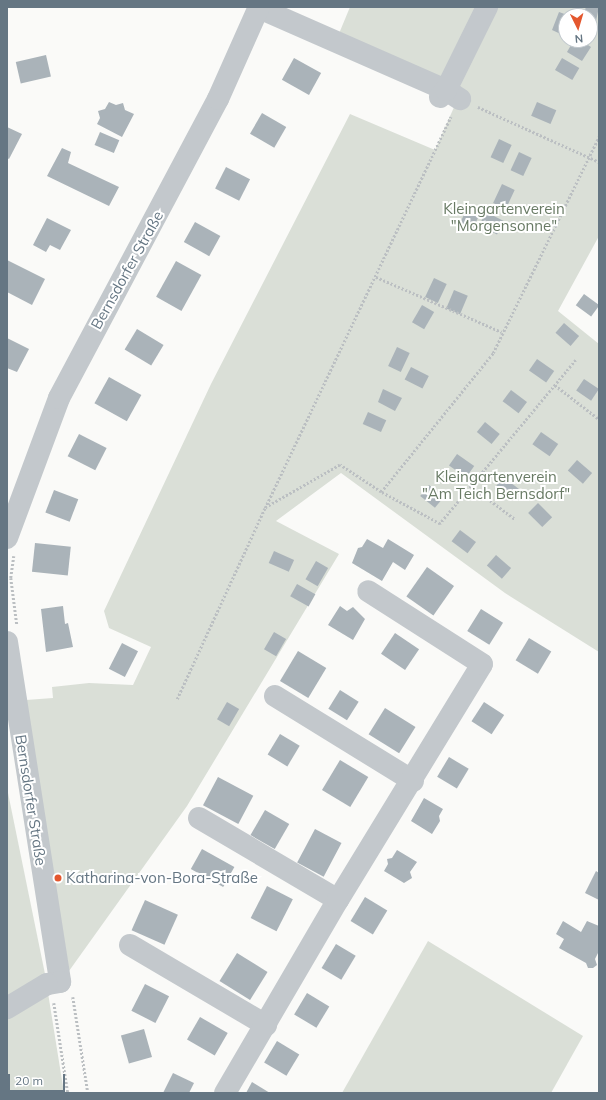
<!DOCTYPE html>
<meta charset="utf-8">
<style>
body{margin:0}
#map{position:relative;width:606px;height:1100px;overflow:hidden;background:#fafaf8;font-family:Mulish,sans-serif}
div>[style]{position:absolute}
.green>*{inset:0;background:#dadfd7}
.building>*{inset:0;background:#aab3b9;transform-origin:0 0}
.path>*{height:2.5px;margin-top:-1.25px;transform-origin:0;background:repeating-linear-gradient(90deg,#bbbfc2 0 2px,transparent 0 4px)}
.minor>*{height:22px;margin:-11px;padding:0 11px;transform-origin:11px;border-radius:11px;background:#c3c8cc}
.dots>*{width:11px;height:11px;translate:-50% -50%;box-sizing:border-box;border:2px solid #fff;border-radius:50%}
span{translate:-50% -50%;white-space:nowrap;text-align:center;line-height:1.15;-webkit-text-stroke:4px #fff;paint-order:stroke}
.park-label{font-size:15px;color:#687a64}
.street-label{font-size:15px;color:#657683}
.poi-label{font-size:15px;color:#657683}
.left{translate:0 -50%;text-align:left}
.frame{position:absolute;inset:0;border:8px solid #657683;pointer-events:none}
.north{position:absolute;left:558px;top:8px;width:40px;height:40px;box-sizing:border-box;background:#fff;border:1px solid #c1c8cd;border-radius:50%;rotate:175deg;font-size:11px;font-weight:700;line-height:16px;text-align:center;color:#657683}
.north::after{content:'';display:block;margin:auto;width:14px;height:18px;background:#e4572e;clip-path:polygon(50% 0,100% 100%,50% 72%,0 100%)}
.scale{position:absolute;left:8px;top:1074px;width:57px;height:18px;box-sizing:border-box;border:2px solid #657683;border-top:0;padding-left:5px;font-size:12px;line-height:14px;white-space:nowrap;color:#657683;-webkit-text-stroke:3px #fff;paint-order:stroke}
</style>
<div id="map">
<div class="green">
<div style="clip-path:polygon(350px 7px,482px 7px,443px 76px,433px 77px,338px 36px)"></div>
<div style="clip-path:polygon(evenodd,493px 7px,599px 7px,599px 236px,558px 311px,599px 344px,599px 652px,505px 593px,341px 473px,276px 521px,339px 554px,187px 806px,69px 971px,26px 700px,53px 698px,52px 687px,89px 683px,133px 685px,151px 647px,109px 628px,104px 611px,211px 384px,350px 114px,435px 150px,455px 105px,456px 88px,493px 7px,566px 16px,590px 16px,590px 40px,566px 40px,566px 16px)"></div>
<div style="clip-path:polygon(7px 788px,45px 974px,64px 1093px,7px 1093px)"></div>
<div style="clip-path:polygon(428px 941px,583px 1036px,551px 1093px,342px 1093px)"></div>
</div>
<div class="building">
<div style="clip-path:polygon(586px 7px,599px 7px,596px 21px,590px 16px,583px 15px)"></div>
<div style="clip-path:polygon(559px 12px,570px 16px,566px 16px,565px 36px,552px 30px)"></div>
<div style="clip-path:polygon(574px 40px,580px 40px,591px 47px,582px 61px,567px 52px)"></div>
<div style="left:46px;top:55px;width:22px;height:31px;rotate:77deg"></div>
<div style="left:294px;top:58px;width:31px;height:25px;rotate:29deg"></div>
<div style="left:562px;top:58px;width:20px;height:14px;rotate:30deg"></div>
<div style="clip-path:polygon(109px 102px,116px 105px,123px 103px,125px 110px,134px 114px,122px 137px,97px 124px,100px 118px,98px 111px,105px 109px)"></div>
<div style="left:537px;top:102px;width:21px;height:15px;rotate:23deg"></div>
<div style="left:262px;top:113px;width:28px;height:24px;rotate:30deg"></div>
<div style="clip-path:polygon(7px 127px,22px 134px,9px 159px,7px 158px)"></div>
<div style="left:100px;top:132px;width:21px;height:14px;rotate:23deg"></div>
<div style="left:499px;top:139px;width:14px;height:20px;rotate:25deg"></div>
<div style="clip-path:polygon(62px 148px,71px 152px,68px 163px,119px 187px,109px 206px,47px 176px)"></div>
<div style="left:519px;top:152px;width:14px;height:20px;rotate:25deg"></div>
<div style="left:226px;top:167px;width:27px;height:24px;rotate:27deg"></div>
<div style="left:502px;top:184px;width:14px;height:21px;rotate:25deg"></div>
<div style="left:469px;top:204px;width:14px;height:21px;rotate:25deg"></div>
<div style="left:486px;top:212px;width:20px;height:15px;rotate:27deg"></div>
<div style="clip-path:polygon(47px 218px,71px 230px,60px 250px,50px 245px,46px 252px,33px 245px)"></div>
<div style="left:195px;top:222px;width:29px;height:23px;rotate:29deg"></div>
<div style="clip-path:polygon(7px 260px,45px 279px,32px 305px,7px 292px)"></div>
<div style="left:176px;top:261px;width:29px;height:41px;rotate:29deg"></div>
<div style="left:434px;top:278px;width:14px;height:21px;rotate:25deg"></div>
<div style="left:454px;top:290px;width:15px;height:20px;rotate:23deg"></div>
<div style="left:584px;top:294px;width:19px;height:14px;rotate:36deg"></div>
<div style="left:422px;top:305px;width:14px;height:20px;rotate:30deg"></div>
<div style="left:564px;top:323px;width:20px;height:13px;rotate:41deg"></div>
<div style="left:137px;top:329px;width:31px;height:24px;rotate:31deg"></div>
<div style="clip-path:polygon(7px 338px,29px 349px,17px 372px,7px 368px)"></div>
<div style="left:397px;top:347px;width:14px;height:21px;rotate:25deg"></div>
<div style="left:537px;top:359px;width:21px;height:14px;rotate:35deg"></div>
<div style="left:411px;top:367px;width:20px;height:14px;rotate:27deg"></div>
<div style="left:109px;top:377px;width:37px;height:30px;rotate:29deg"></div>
<div style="left:584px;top:379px;width:18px;height:14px;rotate:34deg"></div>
<div style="clip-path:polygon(383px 389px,402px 398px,395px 411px,378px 402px)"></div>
<div style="left:511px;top:390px;width:20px;height:14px;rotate:37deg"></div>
<div style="left:368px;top:412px;width:20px;height:13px;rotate:24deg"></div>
<div style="left:485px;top:422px;width:19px;height:13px;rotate:39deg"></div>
<div style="left:541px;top:432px;width:21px;height:15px;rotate:35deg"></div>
<div style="left:79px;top:434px;width:31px;height:25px;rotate:27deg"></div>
<div style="left:457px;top:454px;width:21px;height:14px;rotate:35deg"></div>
<div style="left:577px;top:460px;width:20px;height:14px;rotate:41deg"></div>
<div style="left:503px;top:477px;width:20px;height:14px;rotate:37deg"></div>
<div style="left:429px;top:485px;width:19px;height:14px;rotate:39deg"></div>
<div style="left:54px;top:490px;width:26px;height:24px;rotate:21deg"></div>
<div style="left:538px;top:503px;width:20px;height:14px;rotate:45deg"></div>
<div style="left:460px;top:530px;width:20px;height:14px;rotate:37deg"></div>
<div style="clip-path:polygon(367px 539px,383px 548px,388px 539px,414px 555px,405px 570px,393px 562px,382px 581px,352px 563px,358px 548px,362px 547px)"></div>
<div style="left:35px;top:543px;width:36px;height:29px;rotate:6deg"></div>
<div style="left:274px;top:551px;width:22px;height:13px;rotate:24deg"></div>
<div style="left:496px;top:555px;width:20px;height:14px;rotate:41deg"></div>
<div style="left:316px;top:561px;width:14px;height:21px;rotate:30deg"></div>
<div style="left:427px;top:567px;width:33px;height:36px;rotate:35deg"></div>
<div style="left:297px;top:584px;width:21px;height:14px;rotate:29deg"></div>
<div style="clip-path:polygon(63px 606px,65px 624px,68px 623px,73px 647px,46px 652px,41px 609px)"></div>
<div style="clip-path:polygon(340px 606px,347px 611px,353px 607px,365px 619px,353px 640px,328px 625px)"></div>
<div style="left:481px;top:609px;width:26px;height:26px;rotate:32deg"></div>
<div style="left:274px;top:632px;width:14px;height:20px;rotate:30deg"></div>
<div style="left:395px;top:633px;width:29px;height:25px;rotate:34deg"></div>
<div style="left:529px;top:638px;width:26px;height:26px;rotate:31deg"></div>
<div style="left:122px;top:643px;width:18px;height:29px;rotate:27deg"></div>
<div style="left:298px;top:651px;width:33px;height:35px;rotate:31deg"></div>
<div style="left:340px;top:690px;width:22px;height:22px;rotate:32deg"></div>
<div style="left:227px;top:702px;width:14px;height:20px;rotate:30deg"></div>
<div style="left:484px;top:702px;width:24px;height:23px;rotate:33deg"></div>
<div style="left:385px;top:708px;width:36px;height:31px;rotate:32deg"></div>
<div style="left:280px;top:734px;width:23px;height:24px;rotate:31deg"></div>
<div style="left:449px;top:757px;width:23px;height:23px;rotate:31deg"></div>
<div style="left:340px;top:760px;width:33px;height:35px;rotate:31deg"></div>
<div style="left:218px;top:777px;width:40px;height:32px;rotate:28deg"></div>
<div style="clip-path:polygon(424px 798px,443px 809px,439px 816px,440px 821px,432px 834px,411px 821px)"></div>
<div style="left:265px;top:810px;width:28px;height:29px;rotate:30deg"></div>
<div style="left:315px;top:829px;width:30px;height:38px;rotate:28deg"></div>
<div style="left:202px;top:849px;width:37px;height:23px;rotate:29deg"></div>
<div style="clip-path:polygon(397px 850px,417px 862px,410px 872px,412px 878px,404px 883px,384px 871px,388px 864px,387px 859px,392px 858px)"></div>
<div style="clip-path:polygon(596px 871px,599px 873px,599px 900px,585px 893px)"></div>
<div style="left:267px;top:886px;width:29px;height:36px;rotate:27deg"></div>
<div style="left:365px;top:897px;width:26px;height:28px;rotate:31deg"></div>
<div style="left:145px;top:900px;width:36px;height:33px;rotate:24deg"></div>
<div style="clip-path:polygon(563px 921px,581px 932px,587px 921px,599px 926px,599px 951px,595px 959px,597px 965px,593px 968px,588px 968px,586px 963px,559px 948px,564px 939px,556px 934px)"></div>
<div style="left:336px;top:944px;width:23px;height:28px;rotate:31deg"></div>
<div style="left:237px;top:953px;width:36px;height:33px;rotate:32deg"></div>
<div style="left:145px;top:984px;width:27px;height:30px;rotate:27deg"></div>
<div style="left:307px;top:993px;width:26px;height:25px;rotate:31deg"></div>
<div style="left:200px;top:1017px;width:32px;height:26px;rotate:30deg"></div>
<div style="left:144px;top:1029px;width:29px;height:24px;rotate:74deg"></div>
<div style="left:277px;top:1041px;width:26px;height:25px;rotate:31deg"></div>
<div style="clip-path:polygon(173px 1073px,194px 1083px,189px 1093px,163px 1093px)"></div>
<div style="clip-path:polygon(252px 1082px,270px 1093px,246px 1093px)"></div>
</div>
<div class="path">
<div style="left:478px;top:107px;width:133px;rotate:24.4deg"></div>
<div style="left:376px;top:277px;width:137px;rotate:23.6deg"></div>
<div style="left:576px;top:360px;width:213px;rotate:129.7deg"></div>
<div style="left:440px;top:524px;width:67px;rotate:-151.5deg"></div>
<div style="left:381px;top:492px;width:179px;rotate:-51.1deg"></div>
<div style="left:493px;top:353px;width:241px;rotate:-63.9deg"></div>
<div style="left:555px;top:385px;width:56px;rotate:37.7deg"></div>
<div style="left:471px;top:486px;width:55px;rotate:36.9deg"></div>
<div style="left:381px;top:492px;width:49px;rotate:-146.6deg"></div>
<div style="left:340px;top:465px;width:86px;rotate:150.2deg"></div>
<div style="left:265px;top:508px;width:433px;rotate:-64.6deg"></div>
<div style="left:14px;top:556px;width:22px;rotate:98deg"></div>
<div style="left:11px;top:578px;width:47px;rotate:82.7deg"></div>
<div style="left:177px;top:699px;width:210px;rotate:-65.3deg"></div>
<div style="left:73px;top:997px;width:97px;rotate:81.1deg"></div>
<div style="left:54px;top:1003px;width:91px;rotate:81.2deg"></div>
</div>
<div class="minor">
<div style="left:259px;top:8px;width:204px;rotate:23.7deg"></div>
<div style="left:446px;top:90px;width:17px;rotate:33deg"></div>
<div style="left:440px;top:97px;width:9px;rotate:-49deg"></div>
<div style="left:446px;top:90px;width:93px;rotate:-63.7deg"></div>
<div style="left:7px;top:538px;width:149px;rotate:-69.6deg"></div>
<div style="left:59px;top:398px;width:339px;rotate:-62deg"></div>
<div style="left:218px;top:99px;width:101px;rotate:-66deg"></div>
<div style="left:7px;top:642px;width:344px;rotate:81.1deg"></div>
<div style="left:60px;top:982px;width:13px;rotate:171deg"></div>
<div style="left:47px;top:984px;width:47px;rotate:149deg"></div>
<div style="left:275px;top:696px;width:162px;rotate:31.6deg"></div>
<div style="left:199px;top:818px;width:161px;rotate:30.5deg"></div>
<div style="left:130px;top:945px;width:158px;rotate:30.5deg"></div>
<div style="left:225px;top:1093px;width:224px;rotate:-59.7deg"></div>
<div style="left:338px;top:900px;width:276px;rotate:-58.6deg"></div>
<div style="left:482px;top:664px;width:135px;rotate:-147.4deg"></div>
</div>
<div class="dots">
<div style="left:58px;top:878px;background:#e4572e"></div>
</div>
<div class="park-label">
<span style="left:504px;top:217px">Kleingartenverein<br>"Morgensonne"</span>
<span style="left:496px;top:485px">Kleingartenverein<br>"Am Teich Bernsdorf"</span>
</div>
<div class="street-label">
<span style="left:127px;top:270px;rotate:-61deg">Bernsdorfer Straße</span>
<span style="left:31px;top:800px;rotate:81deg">Bernsdorfer Straße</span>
</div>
<div class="poi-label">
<span class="left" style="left:66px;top:878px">Katharina-von-Bora-Straße</span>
</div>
<div class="frame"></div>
<div class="north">N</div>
<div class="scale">20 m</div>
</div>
